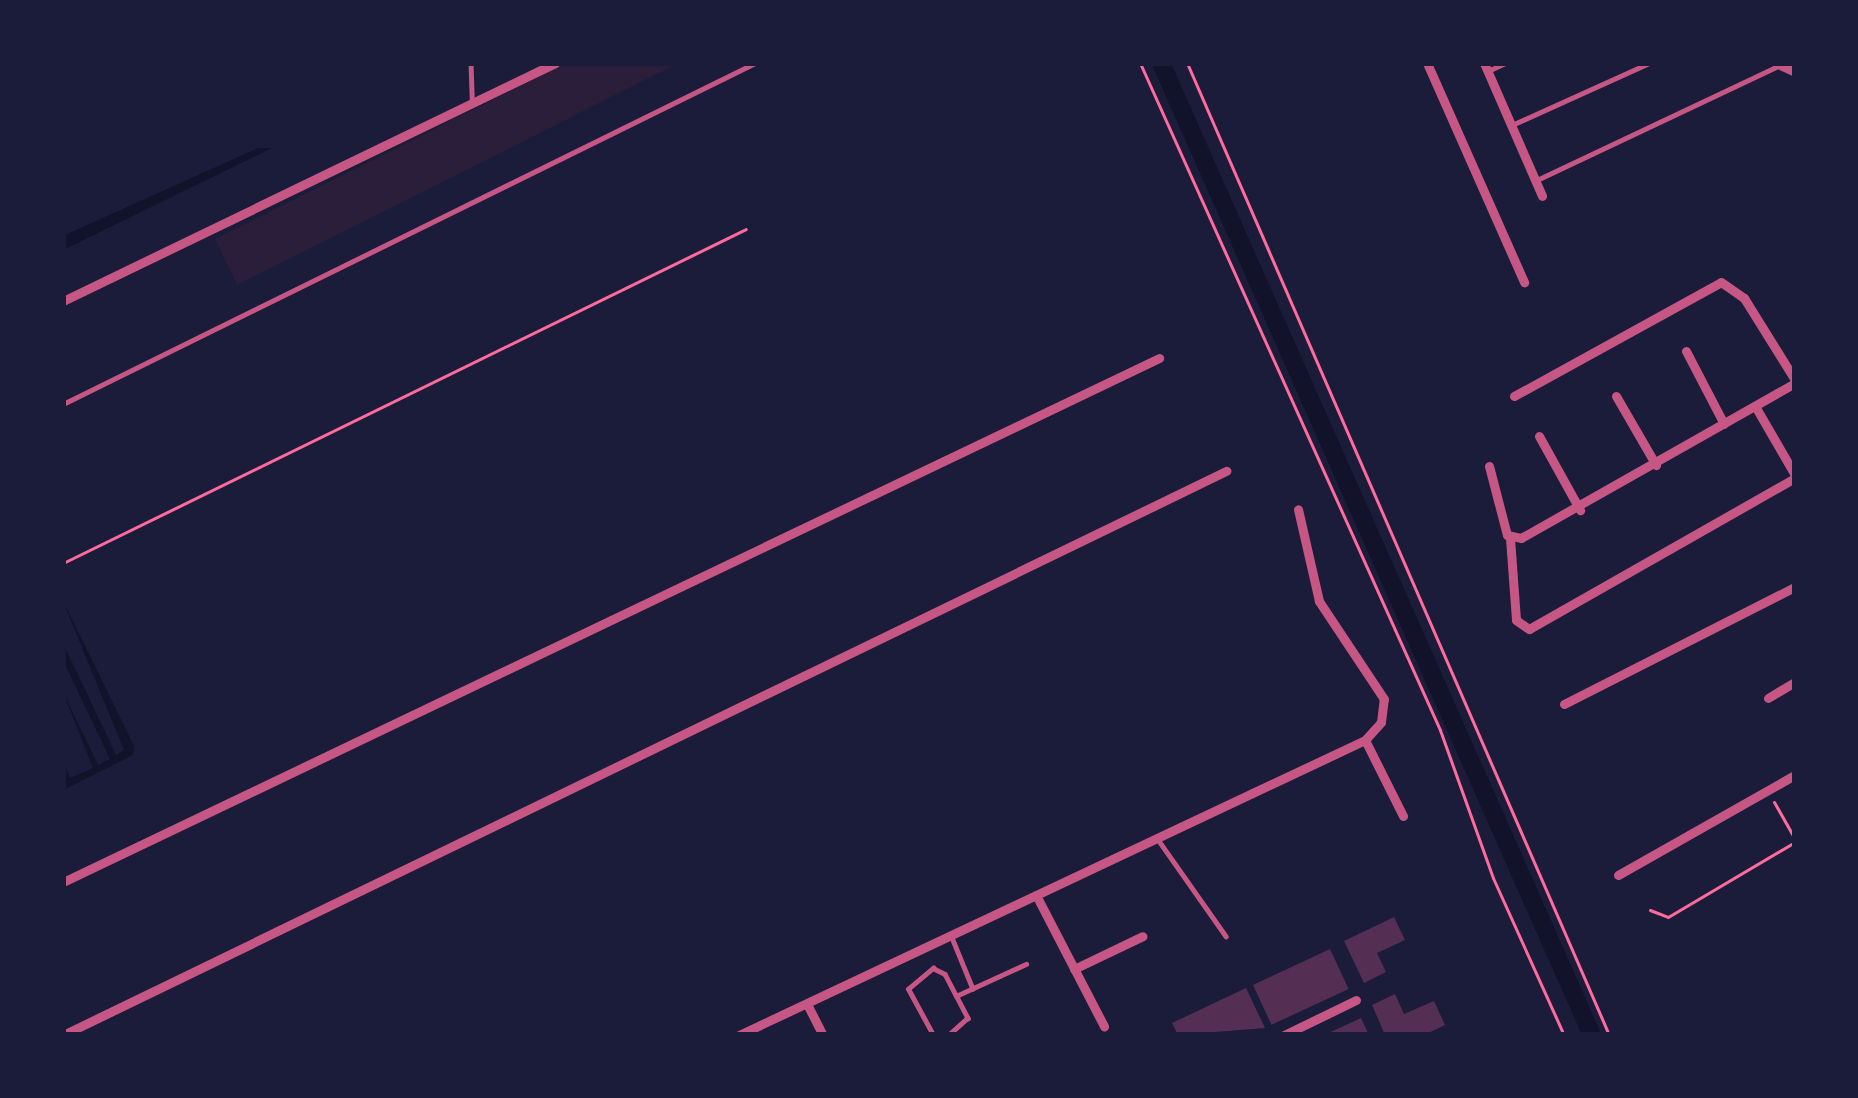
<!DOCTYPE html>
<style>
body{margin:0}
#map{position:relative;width:1858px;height:1098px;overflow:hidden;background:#1b1b3a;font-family:Lato,sans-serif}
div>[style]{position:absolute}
.green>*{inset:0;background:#2a1e3b}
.water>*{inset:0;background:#12122b}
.canal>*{height:18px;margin:-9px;padding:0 9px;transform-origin:9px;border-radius:9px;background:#12122b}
.building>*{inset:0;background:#542f53;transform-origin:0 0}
.path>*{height:3px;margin:-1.5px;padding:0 1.5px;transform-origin:1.5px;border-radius:1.5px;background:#ff6b9d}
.service>*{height:4.5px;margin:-2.25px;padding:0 2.25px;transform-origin:2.25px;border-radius:2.25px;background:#c65784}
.minor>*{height:9px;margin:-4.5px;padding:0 4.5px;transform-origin:4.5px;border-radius:4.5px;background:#c65784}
span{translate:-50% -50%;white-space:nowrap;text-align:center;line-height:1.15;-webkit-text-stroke:12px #1b1b3a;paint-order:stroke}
.frame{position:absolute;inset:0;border:66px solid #1b1b3a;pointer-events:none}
</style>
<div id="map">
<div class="green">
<div style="clip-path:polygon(566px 63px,679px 63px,237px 285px,215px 239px)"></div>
</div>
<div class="water">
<div style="clip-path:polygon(258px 148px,272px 148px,63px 250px,63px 236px)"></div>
<div style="clip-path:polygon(63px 601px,134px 746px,133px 755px,63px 790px,63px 761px,70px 778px,93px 768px,63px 692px,98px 765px,110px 759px,63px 660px,63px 643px,116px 755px,124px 750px)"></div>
</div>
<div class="canal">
<div style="left:1161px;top:63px;width:1063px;rotate:66.09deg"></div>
</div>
<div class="building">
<div style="clip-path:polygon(1394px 917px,1405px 940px,1377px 953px,1386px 972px,1364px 983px,1344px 941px)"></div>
<div style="left:1330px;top:949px;width:44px;height:85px;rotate:65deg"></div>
<div style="clip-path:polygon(1246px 988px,1265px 1028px,1178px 1035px,1172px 1023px)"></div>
<div style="clip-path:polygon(1395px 994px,1404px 1014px,1434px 1001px,1445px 1025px,1424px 1035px,1385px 1035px,1372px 1005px)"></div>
<div style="clip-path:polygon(1361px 1018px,1369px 1035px,1324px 1035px)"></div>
</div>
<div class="path">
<div style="left:1140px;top:63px;width:731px;rotate:65.78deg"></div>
<div style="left:1440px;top:730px;width:157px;rotate:70.3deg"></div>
<div style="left:1493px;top:878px;width:172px;rotate:65.7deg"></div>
<div style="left:1187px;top:63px;width:1060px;rotate:66.53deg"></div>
<div style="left:63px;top:563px;width:760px;rotate:-26.06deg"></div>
<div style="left:1774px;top:802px;width:43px;rotate:60.4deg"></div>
<div style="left:1650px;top:910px;width:19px;rotate:21deg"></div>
<div style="left:1668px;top:917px;width:147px;rotate:-30.6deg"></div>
</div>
<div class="service">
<div style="left:471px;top:63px;width:36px;rotate:88deg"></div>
<div style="left:1488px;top:71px;width:19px;rotate:-25deg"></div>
<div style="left:1512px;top:125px;width:150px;rotate:-24.3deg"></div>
<div style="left:1539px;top:179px;width:264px;rotate:-25.3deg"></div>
<div style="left:63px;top:404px;width:771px;rotate:-26.23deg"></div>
<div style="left:1157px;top:838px;width:120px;rotate:54.9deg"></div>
<div style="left:951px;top:935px;width:58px;rotate:67.8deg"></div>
<div style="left:956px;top:996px;width:77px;rotate:-24.6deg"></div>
<div style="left:933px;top:1035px;width:52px;rotate:-118.5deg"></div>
<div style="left:908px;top:989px;width:33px;rotate:-40deg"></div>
<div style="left:933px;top:968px;width:13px;rotate:27deg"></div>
<div style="left:945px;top:974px;width:50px;rotate:62.4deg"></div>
<div style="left:968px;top:1018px;width:25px;rotate:138deg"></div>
</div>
<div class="minor">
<div style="left:1427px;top:63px;width:240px;rotate:66.1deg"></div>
<div style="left:1484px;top:63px;width:145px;rotate:66.4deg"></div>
<div style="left:1776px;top:63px;width:21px;rotate:25deg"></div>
<div style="left:63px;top:301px;width:547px;rotate:-25.81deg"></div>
<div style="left:1686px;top:351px;width:82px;rotate:62.5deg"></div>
<div style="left:1514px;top:396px;width:236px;rotate:-28.8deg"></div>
<div style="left:1721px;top:282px;width:28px;rotate:35deg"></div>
<div style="left:1744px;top:298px;width:97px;rotate:58.1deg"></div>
<div style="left:1616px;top:396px;width:80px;rotate:59.9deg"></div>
<div style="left:1755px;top:406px;width:80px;rotate:59.9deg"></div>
<div style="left:1539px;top:436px;width:85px;rotate:61deg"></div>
<div style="left:1489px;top:466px;width:71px;rotate:75.4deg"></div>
<div style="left:1507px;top:535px;width:14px;rotate:12deg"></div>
<div style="left:1521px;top:538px;width:315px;rotate:-29.5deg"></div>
<div style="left:1510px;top:538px;width:82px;rotate:85.8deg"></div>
<div style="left:1516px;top:620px;width:16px;rotate:35deg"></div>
<div style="left:1529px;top:629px;width:306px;rotate:-29.6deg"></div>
<div style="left:1768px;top:698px;width:31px;rotate:-31deg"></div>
<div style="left:1564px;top:704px;width:259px;rotate:-26.9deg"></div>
<div style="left:1365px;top:740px;width:85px;rotate:63.4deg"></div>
<div style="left:1618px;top:875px;width:203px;rotate:-29.5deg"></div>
<div style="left:63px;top:882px;width:1215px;rotate:-25.55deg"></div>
<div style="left:1036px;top:895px;width:148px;rotate:62.6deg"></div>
<div style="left:1074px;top:969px;width:76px;rotate:-25.6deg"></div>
<div style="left:807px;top:1004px;width:35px;rotate:63deg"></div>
<div style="left:63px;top:1035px;width:1293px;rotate:-25.87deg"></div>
<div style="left:739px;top:1035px;width:692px;rotate:-25.23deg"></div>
<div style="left:1365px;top:740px;width:24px;rotate:-48deg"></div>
<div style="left:1381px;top:722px;width:23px;rotate:-83deg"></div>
<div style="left:1384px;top:699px;width:118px;rotate:-123.6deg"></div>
<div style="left:1319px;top:601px;width:94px;rotate:-102.9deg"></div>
<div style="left:1284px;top:1035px;width:80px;rotate:-25.9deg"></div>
</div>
<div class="frame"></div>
</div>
